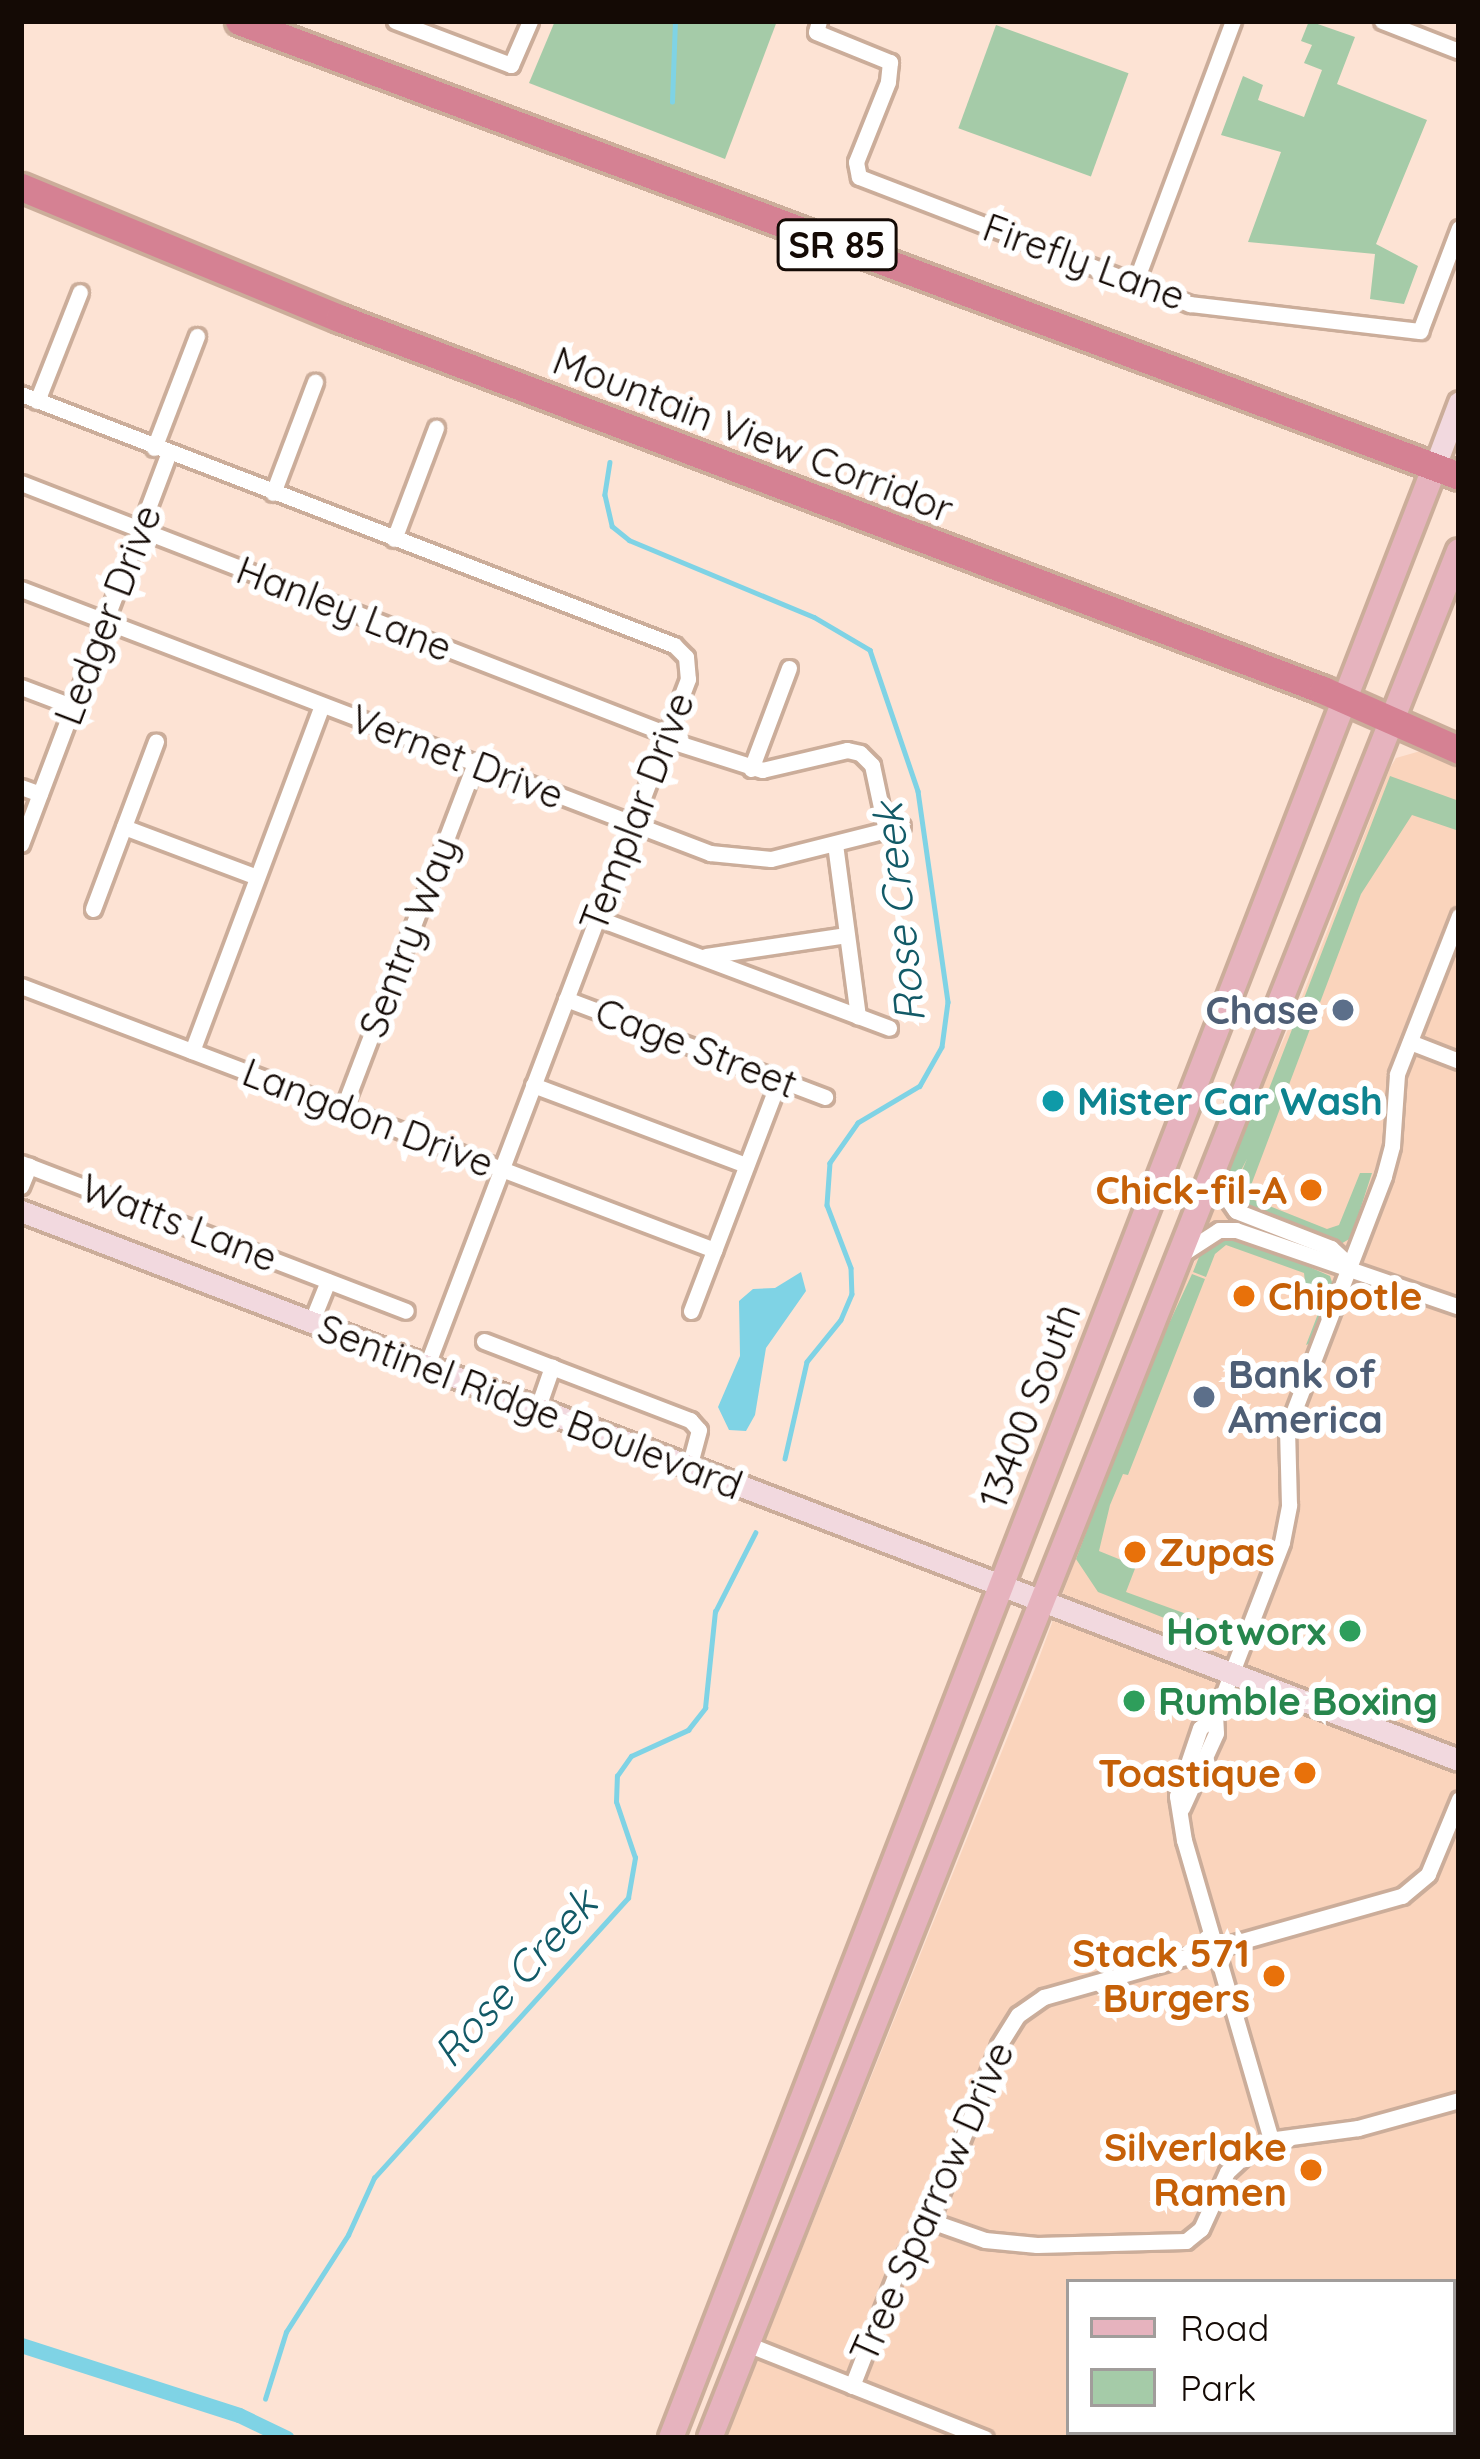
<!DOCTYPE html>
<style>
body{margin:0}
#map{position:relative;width:1480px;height:2459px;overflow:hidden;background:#fde3d4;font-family:Quicksand,sans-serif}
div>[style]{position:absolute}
.built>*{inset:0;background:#fad4bc}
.green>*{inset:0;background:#a5cba8;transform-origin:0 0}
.water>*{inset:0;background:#7fd3e5}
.stream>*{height:4.5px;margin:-2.25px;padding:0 2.25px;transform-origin:2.25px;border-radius:2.25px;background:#7fd3e5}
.canal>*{height:15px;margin:-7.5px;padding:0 7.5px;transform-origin:7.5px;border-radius:7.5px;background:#7fd3e5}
.roads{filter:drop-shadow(3px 0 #cbad9a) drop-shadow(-3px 0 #cbad9a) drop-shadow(0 3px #cbad9a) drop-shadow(0 -3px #cbad9a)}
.street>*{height:15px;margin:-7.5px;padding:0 7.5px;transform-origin:7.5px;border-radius:7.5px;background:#fff}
.secondary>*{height:21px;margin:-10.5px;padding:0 10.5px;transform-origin:10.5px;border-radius:10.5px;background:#f2d9df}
.primary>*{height:24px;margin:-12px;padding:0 12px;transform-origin:12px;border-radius:12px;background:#e6b3be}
.highway>*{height:27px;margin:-13.5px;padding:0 13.5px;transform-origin:13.5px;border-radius:13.5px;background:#d58193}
.dots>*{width:33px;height:33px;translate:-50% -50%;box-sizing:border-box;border:6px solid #fff;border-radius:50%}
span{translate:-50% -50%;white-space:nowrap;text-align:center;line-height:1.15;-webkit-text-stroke:12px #fff;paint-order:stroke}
.shield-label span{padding:3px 9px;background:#fff;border:3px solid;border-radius:9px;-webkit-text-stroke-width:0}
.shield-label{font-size:36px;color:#140a05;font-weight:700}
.street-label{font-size:39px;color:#140a05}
.service-label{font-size:39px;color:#4e5e75;font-weight:700}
.right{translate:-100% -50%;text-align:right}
.left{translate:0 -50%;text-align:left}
.culture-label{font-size:39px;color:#0d838f;font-weight:700}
.food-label{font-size:39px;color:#c56008;font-weight:700}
.leisure-label{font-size:39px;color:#27864d;font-weight:700}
.water-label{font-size:42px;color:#125a67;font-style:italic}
.frame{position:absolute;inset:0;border:24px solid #140a05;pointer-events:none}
.legend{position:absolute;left:1066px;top:2279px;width:390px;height:156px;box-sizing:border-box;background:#fff;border:3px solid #a19d9b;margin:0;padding:15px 21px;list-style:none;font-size:36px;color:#140a05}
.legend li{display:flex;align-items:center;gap:24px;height:60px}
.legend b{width:60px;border:3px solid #a19d9b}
</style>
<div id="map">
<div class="built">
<div style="clip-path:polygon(evenodd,1424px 750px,1459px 765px,1459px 2438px,726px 2438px,1035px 1669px,1145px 1370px,1199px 1252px,1202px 1226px,1300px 1002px,1390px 768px,1396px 758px,1424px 750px,1069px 2282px,1453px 2282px,1453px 2432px,1069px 2432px,1069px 2282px)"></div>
</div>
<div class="green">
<div style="clip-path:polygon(555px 21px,777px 21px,725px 159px,529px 83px)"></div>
<div style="clip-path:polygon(1309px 21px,1355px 37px,1337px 84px,1427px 120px,1376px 244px,1418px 266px,1404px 304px,1370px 299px,1375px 254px,1248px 242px,1281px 152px,1221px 135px,1243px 76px,1263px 85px,1258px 100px,1304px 117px,1322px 70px,1304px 63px,1312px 45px,1301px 41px)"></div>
<div style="left:996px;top:25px;width:141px;height:110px;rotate:20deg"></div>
<div style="clip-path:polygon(1390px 776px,1459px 801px,1459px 831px,1412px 815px,1361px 894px,1250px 1188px,1249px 1198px,1327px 1229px,1339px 1225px,1360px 1173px,1372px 1173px,1351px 1238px,1339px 1245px,1237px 1202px,1232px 1194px,1247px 1159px,1228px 1195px,1224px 1178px,1262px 1093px,1267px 1094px)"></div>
<div style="clip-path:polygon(1234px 1234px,1330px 1276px,1333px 1285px,1311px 1343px,1306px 1345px,1321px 1306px,1307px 1300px,1304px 1273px,1226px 1245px,1215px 1254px,1206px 1277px,1193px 1272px,1203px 1247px,1218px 1235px)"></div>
<div style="clip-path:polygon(1192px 1274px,1205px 1279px,1128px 1475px,1123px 1474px,1110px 1505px,1099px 1551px,1136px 1566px,1126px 1592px,1225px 1628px,1215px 1633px,1200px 1632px,1098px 1592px,1076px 1559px,1146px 1373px)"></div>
</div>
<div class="water">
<div style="clip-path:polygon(801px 1272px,806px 1291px,766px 1348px,755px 1415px,746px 1431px,729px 1430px,718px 1407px,740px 1356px,739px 1301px,753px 1289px,775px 1288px)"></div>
</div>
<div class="stream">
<div style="left:672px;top:102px;width:81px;rotate:-87.9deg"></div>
<div style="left:610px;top:462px;width:33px;rotate:99deg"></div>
<div style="left:605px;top:495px;width:32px;rotate:77deg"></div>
<div style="left:612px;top:526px;width:22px;rotate:39deg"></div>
<div style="left:629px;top:540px;width:200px;rotate:22.6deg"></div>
<div style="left:814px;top:617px;width:65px;rotate:30.5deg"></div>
<div style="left:870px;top:650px;width:149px;rotate:71.2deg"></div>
<div style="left:918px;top:791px;width:213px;rotate:81.9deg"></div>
<div style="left:948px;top:1002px;width:45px;rotate:97.6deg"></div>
<div style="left:942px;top:1047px;width:45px;rotate:119.4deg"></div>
<div style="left:920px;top:1086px;width:72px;rotate:149.2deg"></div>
<div style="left:858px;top:1123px;width:49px;rotate:125deg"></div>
<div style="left:830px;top:1163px;width:42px;rotate:94.1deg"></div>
<div style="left:827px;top:1205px;width:67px;rotate:69.1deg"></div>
<div style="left:851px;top:1268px;width:26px;rotate:88deg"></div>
<div style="left:852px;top:1294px;width:28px;rotate:113deg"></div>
<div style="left:841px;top:1320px;width:54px;rotate:129deg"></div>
<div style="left:807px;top:1362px;width:99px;rotate:102.8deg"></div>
<div style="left:265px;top:2399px;width:70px;rotate:-72.6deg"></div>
<div style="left:286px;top:2332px;width:115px;rotate:-57.4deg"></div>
<div style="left:348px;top:2235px;width:63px;rotate:-65.5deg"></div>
<div style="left:374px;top:2178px;width:378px;rotate:-47.8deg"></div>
<div style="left:628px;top:1898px;width:41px;rotate:-80.1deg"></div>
<div style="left:635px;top:1858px;width:59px;rotate:-108.7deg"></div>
<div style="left:616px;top:1802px;width:26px;rotate:-88deg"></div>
<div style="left:617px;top:1776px;width:24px;rotate:-55deg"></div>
<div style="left:631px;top:1756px;width:63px;rotate:-24.5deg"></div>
<div style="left:688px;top:1730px;width:28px;rotate:-52deg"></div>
<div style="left:705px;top:1708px;width:97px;rotate:-84.1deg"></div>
<div style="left:715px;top:1612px;width:89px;rotate:-63.1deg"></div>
</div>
<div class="canal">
<div style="left:21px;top:2345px;width:229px;rotate:17.8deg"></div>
<div style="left:239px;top:2415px;width:53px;rotate:25.6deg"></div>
</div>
<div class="roads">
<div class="street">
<div style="left:395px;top:21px;width:124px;rotate:20.8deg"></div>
<div style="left:511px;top:65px;width:48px;rotate:-66.6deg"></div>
<div style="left:819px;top:21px;width:11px;rotate:105deg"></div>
<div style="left:816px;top:32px;width:80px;rotate:22.1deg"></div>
<div style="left:890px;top:62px;width:20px;rotate:96deg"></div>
<div style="left:888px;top:82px;width:86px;rotate:111.8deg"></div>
<div style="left:856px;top:162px;width:15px;rotate:79deg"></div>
<div style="left:859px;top:177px;width:355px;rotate:21deg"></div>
<div style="left:1190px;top:304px;width:232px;rotate:6.7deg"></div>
<div style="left:1420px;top:331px;width:110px;rotate:-69.3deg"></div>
<div style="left:1382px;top:21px;width:83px;rotate:21.3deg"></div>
<div style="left:1135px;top:283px;width:280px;rotate:-69.5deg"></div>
<div style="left:21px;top:394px;width:700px;rotate:21.03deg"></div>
<div style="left:674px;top:645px;width:17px;rotate:45deg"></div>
<div style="left:686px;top:657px;width:22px;rotate:85deg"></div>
<div style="left:688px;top:679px;width:737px;rotate:110.82deg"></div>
<div style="left:37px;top:401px;width:117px;rotate:-68.5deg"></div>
<div style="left:154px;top:448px;width:120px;rotate:-69deg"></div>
<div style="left:21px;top:483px;width:693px;rotate:21.23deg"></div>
<div style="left:273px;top:493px;width:119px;rotate:-69.3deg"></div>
<div style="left:394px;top:539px;width:119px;rotate:-69.3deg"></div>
<div style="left:21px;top:589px;width:738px;rotate:20.97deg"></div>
<div style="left:710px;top:853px;width:61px;rotate:5.6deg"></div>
<div style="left:771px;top:859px;width:135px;rotate:-14.1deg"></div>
<div style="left:21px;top:687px;width:57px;rotate:20.7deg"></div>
<div style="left:665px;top:739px;width:102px;rotate:17.7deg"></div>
<div style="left:762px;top:770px;width:87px;rotate:-13.2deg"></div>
<div style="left:847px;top:750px;width:13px;rotate:13deg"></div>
<div style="left:860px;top:753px;width:17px;rotate:45deg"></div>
<div style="left:872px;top:765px;width:67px;rotate:78deg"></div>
<div style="left:751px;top:769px;width:108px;rotate:-69.4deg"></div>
<div style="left:21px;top:787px;width:20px;rotate:20deg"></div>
<div style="left:124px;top:827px;width:142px;rotate:20.6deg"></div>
<div style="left:21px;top:844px;width:418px;rotate:-69.3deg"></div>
<div style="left:835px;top:844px;width:174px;rotate:82.4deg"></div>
<div style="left:93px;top:909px;width:179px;rotate:-69.4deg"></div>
<div style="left:597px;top:918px;width:312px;rotate:20.6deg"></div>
<div style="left:706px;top:956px;width:142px;rotate:-8.5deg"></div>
<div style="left:21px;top:986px;width:742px;rotate:20.85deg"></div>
<div style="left:566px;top:999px;width:277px;rotate:20.7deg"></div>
<div style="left:1410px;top:1042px;width:53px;rotate:21.2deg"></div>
<div style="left:192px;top:1051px;width:369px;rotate:-69.4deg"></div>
<div style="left:533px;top:1085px;width:228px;rotate:20.6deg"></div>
<div style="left:343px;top:1109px;width:369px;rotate:-69.1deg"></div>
<div style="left:21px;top:1163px;width:412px;rotate:21deg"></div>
<div style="left:1218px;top:1173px;width:14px;rotate:86deg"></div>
<div style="left:1219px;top:1187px;width:29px;rotate:55deg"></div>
<div style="left:1236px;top:1211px;width:102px;rotate:21.3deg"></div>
<div style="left:1331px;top:1248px;width:25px;rotate:43deg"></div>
<div style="left:21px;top:1186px;width:22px;rotate:-68deg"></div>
<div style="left:1185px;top:1252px;width:40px;rotate:-32.9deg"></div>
<div style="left:1219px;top:1230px;width:17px"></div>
<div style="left:1236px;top:1230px;width:236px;rotate:19deg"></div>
<div style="left:691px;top:1311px;width:247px;rotate:-69.1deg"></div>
<div style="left:311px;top:1323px;width:45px;rotate:-68deg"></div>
<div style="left:484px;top:1341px;width:221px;rotate:21deg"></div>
<div style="left:690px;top:1420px;width:13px;rotate:48deg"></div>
<div style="left:699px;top:1430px;width:39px;rotate:105deg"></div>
<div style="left:537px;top:1410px;width:46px;rotate:-70.8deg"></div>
<div style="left:1215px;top:1716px;width:19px;rotate:141deg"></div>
<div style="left:1200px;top:1728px;width:72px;rotate:108.7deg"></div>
<div style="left:1177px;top:1796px;width:45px;rotate:81deg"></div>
<div style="left:1184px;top:1840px;width:312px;rotate:73.8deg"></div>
<div style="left:1182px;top:1808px;width:82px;rotate:-65.6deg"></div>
<div style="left:1216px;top:1733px;width:17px;rotate:-93deg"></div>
<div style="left:1215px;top:1716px;width:186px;rotate:-68.9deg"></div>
<div style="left:1282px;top:1542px;width:38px;rotate:-79deg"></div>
<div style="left:1289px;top:1505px;width:76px;rotate:-91.5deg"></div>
<div style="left:1287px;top:1429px;width:271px;rotate:-69deg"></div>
<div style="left:1384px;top:1176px;width:31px;rotate:-75deg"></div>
<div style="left:1392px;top:1146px;width:72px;rotate:-86deg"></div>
<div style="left:1397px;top:1074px;width:170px;rotate:-68.6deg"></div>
<div style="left:928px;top:2220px;width:60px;rotate:19.3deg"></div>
<div style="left:985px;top:2240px;width:52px;rotate:5.5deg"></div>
<div style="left:1037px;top:2245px;width:149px;rotate:-1.5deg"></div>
<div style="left:1186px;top:2241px;width:19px;rotate:-39deg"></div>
<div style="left:1201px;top:2229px;width:63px;rotate:-65.5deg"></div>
<div style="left:1227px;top:2172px;width:34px;rotate:-43deg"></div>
<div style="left:1252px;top:2149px;width:26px;rotate:-23deg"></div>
<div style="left:1276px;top:2139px;width:83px;rotate:-7.6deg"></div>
<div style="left:1358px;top:2128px;width:105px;rotate:-15.5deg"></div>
<div style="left:747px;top:2344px;width:256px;rotate:21.6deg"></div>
<div style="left:852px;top:2386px;width:134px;rotate:-68.6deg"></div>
<div style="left:901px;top:2261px;width:60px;rotate:-56.6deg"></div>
<div style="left:934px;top:2211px;width:178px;rotate:-68.6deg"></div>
<div style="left:999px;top:2045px;width:36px;rotate:-58deg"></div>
<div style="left:1018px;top:2015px;width:32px;rotate:-35deg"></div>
<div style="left:1044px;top:1997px;width:372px;rotate:-15.8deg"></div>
<div style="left:1402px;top:1896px;width:34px;rotate:-40deg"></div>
<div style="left:1428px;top:1874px;width:81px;rotate:-67.5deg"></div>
</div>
<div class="secondary">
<div style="left:1435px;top:466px;width:68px;rotate:-69.4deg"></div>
<div style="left:21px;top:1211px;width:1539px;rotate:20.9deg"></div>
</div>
<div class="primary">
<div style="left:671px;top:2438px;width:2115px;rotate:-68.82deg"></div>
<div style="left:710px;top:2438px;width:2030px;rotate:-68.35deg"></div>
</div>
<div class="highway">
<div style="left:239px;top:21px;width:1302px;rotate:20.45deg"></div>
<div style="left:21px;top:187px;width:344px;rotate:22.4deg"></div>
<div style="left:339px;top:318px;width:1052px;rotate:20.71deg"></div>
<div style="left:1323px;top:690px;width:149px;rotate:23.8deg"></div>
</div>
</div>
<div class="dots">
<div style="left:1343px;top:1010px;background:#5c6f8a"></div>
<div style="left:1053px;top:1101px;background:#0f9aa8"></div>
<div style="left:1311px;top:1190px;background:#e8710a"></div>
<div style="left:1244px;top:1296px;background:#e8710a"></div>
<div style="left:1204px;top:1397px;background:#5c6f8a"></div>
<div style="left:1135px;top:1552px;background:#e8710a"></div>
<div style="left:1350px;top:1631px;background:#2e9e5b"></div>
<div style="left:1134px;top:1701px;background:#2e9e5b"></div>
<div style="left:1305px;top:1773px;background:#e8710a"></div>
<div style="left:1274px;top:1976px;background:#e8710a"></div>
<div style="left:1311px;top:2170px;background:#e8710a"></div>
</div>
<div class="shield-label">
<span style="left:837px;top:245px">SR 85</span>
</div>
<div class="street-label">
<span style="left:1084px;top:262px;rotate:20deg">Firefly Lane</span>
<span style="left:753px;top:435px;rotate:21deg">Mountain View Corridor</span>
<span style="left:344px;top:609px;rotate:21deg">Hanley Lane</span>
<span style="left:108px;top:615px;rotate:-69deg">Ledger Drive</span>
<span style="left:457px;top:757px;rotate:21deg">Vernet Drive</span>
<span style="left:637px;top:812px;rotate:-69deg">Templar Drive</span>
<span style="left:409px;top:937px;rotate:-69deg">Sentry Way</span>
<span style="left:696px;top:1048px;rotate:21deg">Cage Street</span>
<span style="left:368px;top:1118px;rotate:21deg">Langdon Drive</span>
<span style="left:179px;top:1223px;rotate:21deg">Watts Lane</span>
<span style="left:1030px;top:1406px;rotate:-69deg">13400 South</span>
<span style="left:530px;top:1407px;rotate:21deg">Sentinel Ridge Boulevard</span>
<span style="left:932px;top:2202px;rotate:-66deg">Tree Sparrow Drive</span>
</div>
<div class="service-label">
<span class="right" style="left:1319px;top:1010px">Chase</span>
<span class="left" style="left:1228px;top:1397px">Bank of<br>America</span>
</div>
<div class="culture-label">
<span class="left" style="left:1077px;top:1101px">Mister Car Wash</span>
</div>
<div class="food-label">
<span class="right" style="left:1287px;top:1190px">Chick-fil-A</span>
<span class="left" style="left:1268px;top:1296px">Chipotle</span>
<span class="left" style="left:1159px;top:1552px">Zupas</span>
<span class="right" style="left:1281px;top:1773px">Toastique</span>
<span class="right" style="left:1250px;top:1976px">Stack 571<br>Burgers</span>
<span class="right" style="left:1287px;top:2170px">Silverlake<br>Ramen</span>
</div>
<div class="leisure-label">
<span class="right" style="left:1326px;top:1631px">Hotworx</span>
<span class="left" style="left:1158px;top:1701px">Rumble Boxing</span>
</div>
<div class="water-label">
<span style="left:899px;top:913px;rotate:-96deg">Rose Creek</span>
<span style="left:515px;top:1978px;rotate:-48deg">Rose Creek</span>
</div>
<div class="frame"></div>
<ul class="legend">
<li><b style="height:15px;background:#e6b3be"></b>Road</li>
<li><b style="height:33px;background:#a5cba8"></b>Park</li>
</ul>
</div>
